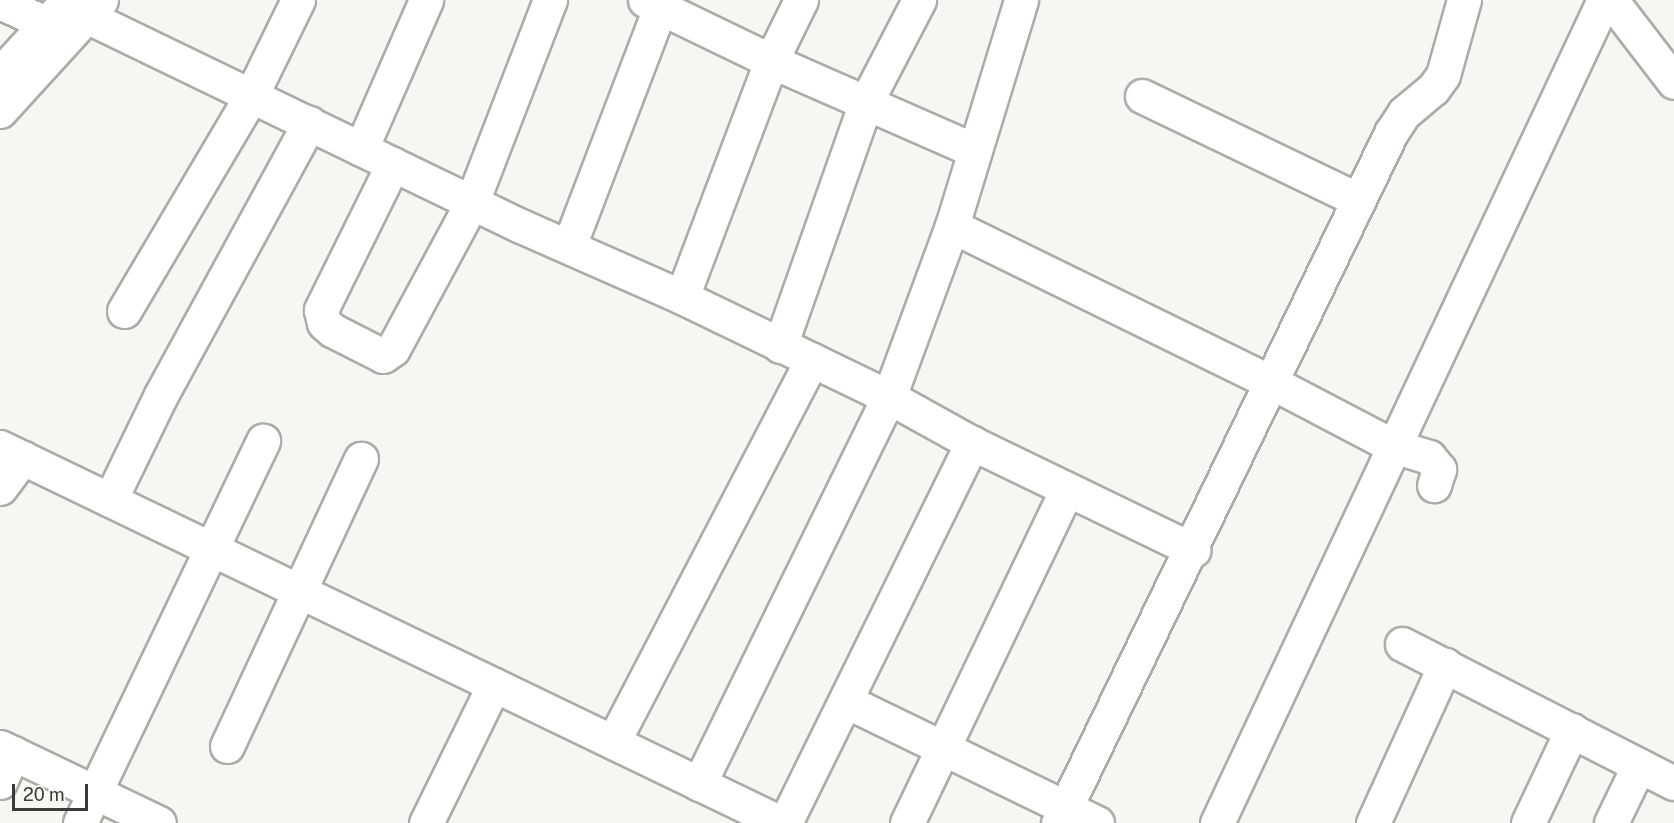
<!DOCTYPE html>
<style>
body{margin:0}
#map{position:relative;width:1674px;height:823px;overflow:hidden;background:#f5f7f2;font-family:"Public Sans",sans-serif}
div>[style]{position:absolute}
.roads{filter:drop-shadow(2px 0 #aaaca8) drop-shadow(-2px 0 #aaaca8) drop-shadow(0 2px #aaaca8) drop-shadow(0 -2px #aaaca8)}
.minor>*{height:33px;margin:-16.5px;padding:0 16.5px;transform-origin:16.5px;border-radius:16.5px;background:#fff}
.major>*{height:33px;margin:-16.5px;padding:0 16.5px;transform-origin:16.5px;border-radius:16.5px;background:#fff}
span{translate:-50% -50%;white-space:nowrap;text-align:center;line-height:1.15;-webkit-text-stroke:4.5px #f5f7f2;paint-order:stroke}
.scale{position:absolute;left:12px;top:784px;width:76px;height:27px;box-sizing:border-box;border:3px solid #3a3b39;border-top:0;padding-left:8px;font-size:18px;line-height:21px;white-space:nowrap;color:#3a3b39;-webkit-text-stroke:4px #f5f7f2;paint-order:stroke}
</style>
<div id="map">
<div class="roads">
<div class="minor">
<div style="left:645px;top:0;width:140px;rotate:25.8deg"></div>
<div style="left:771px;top:61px;width:222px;rotate:23.7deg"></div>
<div style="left:0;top:2px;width:50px;rotate:25deg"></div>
<div style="left:86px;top:16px;width:483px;rotate:25.8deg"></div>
<div style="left:521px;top:226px;width:176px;rotate:23.8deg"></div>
<div style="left:682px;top:297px;width:230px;rotate:25.8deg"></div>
<div style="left:889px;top:397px;width:95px;rotate:29deg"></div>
<div style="left:972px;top:443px;width:246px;rotate:25.8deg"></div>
<div style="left:1142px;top:96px;width:240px;rotate:25.7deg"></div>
<div style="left:361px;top:149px;width:163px;rotate:-66.4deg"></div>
<div style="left:393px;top:164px;width:163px;rotate:116.3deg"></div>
<div style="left:321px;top:310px;width:13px;rotate:77deg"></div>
<div style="left:324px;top:323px;width:11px;rotate:41deg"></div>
<div style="left:332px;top:330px;width:57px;rotate:27deg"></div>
<div style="left:383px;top:356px;width:12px;rotate:-35deg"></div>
<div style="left:393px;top:349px;width:167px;rotate:-61.7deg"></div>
<div style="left:472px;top:202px;width:217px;rotate:-68.9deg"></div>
<div style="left:952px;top:226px;width:357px;rotate:26.1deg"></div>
<div style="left:1273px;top:383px;width:136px;rotate:27.7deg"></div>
<div style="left:1393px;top:446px;width:38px;rotate:17deg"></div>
<div style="left:1429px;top:457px;width:16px;rotate:50deg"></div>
<div style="left:1439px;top:469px;width:17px;rotate:107deg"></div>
<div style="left:569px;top:246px;width:263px;rotate:-69.1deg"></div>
<div style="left:682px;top:297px;width:252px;rotate:-69.3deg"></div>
<div style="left:771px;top:61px;width:68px;rotate:-63.8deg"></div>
<div style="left:124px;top:311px;width:247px;rotate:-59.4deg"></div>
<div style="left:250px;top:98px;width:109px;rotate:-63.9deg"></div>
<div style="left:780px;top:346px;width:259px;rotate:-70.6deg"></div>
<div style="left:866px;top:102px;width:115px;rotate:-62.5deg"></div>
<div style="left:0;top:447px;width:867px;rotate:25.71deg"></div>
<div style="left:0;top:488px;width:38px;rotate:-53deg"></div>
<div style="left:110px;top:500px;width:117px;rotate:-64.1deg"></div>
<div style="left:161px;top:395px;width:310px;rotate:-61.4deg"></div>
<div style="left:1402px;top:644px;width:305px;rotate:27.1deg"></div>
<div style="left:846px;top:701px;width:279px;rotate:25.9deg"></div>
<div style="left:613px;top:742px;width:431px;rotate:-62.5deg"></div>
<div style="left:227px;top:746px;width:317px;rotate:-65deg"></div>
<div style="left:0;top:747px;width:176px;rotate:25.5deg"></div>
<div style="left:0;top:782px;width:32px;rotate:-66deg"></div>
<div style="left:699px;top:784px;width:431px;rotate:-63.9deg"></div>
<div style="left:889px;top:397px;width:182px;rotate:-69.8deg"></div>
<div style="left:952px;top:226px;width:236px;rotate:-73deg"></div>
<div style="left:80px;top:823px;width:424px;rotate:-64.4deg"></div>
<div style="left:426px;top:823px;width:154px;rotate:-63.8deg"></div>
<div style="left:785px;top:823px;width:424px;rotate:-63.8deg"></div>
<div style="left:907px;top:823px;width:370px;rotate:-64.4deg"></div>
<div style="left:1058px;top:823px;width:766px;rotate:-64.24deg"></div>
<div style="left:1391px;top:133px;width:24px;rotate:-57deg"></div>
<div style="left:1404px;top:113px;width:38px;rotate:-40deg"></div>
<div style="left:1433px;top:89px;width:17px;rotate:-54deg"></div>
<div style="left:1443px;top:75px;width:78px;rotate:-74.4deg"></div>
<div style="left:1217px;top:823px;width:909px;rotate:-64.82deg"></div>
<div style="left:1373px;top:823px;width:174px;rotate:-65.5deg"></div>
<div style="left:1528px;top:823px;width:103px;rotate:-64.7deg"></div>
<div style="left:1611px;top:823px;width:64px;rotate:-64.2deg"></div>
</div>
<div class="major">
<div style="left:1611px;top:0;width:103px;rotate:52.5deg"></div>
<div style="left:0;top:74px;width:100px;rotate:-47.4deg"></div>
<div style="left:0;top:111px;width:150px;rotate:-47.7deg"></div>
</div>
</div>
<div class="scale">20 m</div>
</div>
